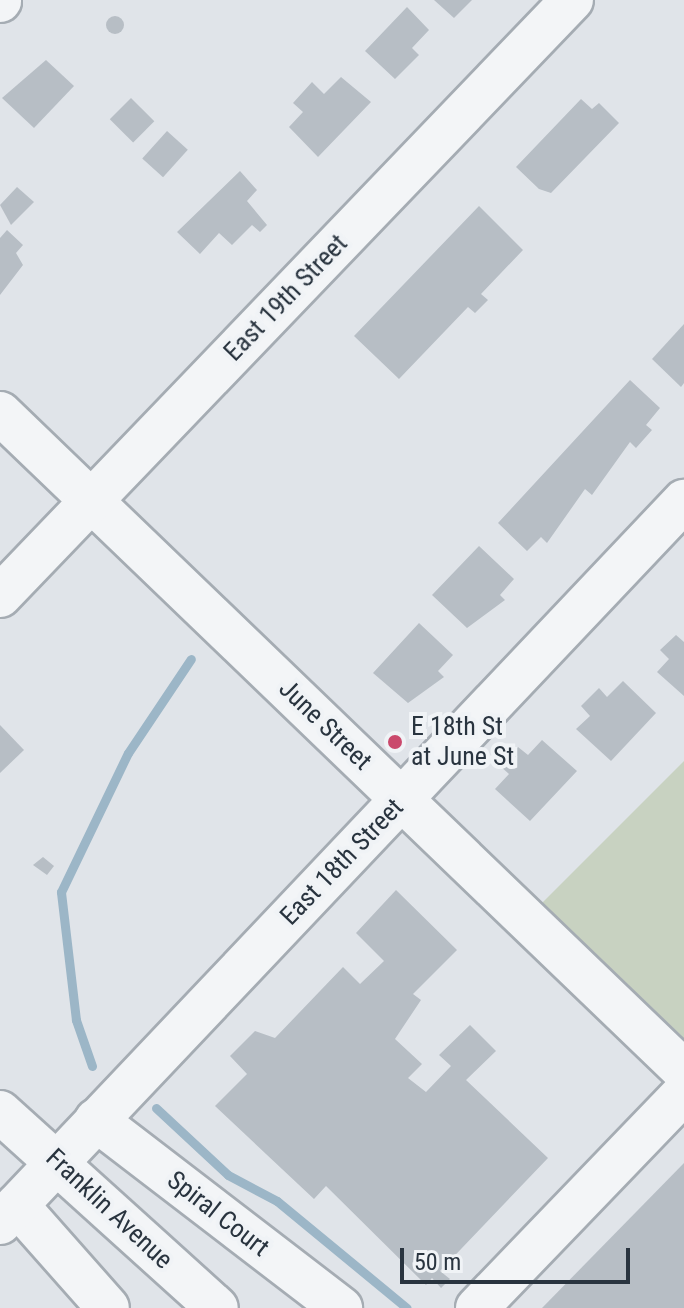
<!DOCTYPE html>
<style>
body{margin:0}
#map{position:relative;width:684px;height:1308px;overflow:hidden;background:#e0e4e9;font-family:"Roboto Condensed",sans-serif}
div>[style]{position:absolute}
.green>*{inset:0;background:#c8d2c1}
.stream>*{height:9px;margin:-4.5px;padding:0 4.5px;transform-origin:4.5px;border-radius:4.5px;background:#9cb6c7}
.building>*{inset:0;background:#b7bec5;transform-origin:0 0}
.round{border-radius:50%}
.roads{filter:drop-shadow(2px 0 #a5acb3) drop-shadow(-2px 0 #a5acb3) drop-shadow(0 2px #a5acb3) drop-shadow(0 -2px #a5acb3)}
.minor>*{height:42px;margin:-21px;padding:0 21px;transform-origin:21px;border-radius:21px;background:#f3f5f7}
.dots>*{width:22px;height:22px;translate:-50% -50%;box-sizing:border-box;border:4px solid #f0f3f6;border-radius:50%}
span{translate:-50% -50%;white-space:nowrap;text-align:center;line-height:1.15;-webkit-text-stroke:8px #f0f3f6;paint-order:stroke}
.street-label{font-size:26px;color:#29343f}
.poi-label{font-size:26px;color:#29343f}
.left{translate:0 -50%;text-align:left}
.scale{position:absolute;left:400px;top:1248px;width:230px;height:36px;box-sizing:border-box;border:4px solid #29343f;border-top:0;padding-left:10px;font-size:24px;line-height:28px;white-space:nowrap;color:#29343f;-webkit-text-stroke:6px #f0f3f6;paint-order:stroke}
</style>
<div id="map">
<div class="green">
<div style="clip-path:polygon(684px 761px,684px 1049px,542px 903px)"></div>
</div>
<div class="stream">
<div style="left:92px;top:1066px;width:49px;rotate:-109.2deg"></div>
<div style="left:76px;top:1020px;width:129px;rotate:-96.7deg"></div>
<div style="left:61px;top:892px;width:154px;rotate:-64.3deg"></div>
<div style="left:128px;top:753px;width:113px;rotate:-56.2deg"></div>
<div style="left:156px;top:1108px;width:98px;rotate:42.9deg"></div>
<div style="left:228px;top:1175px;width:55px;rotate:28deg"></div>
<div style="left:277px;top:1201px;width:168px;rotate:39.5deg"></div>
</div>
<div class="building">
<div style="clip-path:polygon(434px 0,472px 0,454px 18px)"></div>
<div style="clip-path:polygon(407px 7px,429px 30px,412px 48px,419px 55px,395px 79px,365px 51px)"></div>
<div class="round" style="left:106px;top:16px;width:18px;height:18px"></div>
<div style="clip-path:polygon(46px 60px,74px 86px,34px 128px,2px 98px)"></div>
<div style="clip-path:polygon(341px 77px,371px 102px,318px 157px,289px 127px,303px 112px,293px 103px,312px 82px,324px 94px)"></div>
<div style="left:131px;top:98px;width:33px;height:30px;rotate:45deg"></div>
<div style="clip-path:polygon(581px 99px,592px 109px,599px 103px,619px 123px,551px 193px,539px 189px,516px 167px)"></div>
<div style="left:167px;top:131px;width:28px;height:37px;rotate:42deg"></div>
<div style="clip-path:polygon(240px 171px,257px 190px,247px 201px,267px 225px,260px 232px,252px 225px,232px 245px,219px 233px,200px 254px,177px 232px)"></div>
<div style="clip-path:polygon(17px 187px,34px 202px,11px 225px,0 205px)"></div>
<div style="clip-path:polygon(479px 206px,523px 250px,481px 294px,488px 300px,475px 313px,468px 307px,399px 379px,354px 336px)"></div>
<div style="clip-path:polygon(7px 230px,23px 245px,16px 253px,23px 265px,0 295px,0 238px)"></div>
<div style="clip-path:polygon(684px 324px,684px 383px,681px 387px,652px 359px)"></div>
<div style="clip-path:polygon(630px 380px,660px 408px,646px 425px,652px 430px,636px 448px,630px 442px,592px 495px,585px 489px,547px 543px,541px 537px,527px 551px,498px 523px)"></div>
<div style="clip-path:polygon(479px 546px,514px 579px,500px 595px,505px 600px,467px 628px,432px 595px)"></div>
<div style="clip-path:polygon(419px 623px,453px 655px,438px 671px,444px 677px,408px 703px,373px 673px)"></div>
<div style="clip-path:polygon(676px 635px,684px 642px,684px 696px,657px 672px,669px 659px,660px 650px)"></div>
<div style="clip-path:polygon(623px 681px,656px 713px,611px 761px,576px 729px,590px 716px,581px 706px,599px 688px,607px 697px)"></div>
<div style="clip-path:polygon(0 725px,24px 750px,0 773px)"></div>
<div style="clip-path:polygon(542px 740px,577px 771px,530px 821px,495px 789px,509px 774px,500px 766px,518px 747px,528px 755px)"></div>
<div style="clip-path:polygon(43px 857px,54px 866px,47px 875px,33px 865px)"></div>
<div style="clip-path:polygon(396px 890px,457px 950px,413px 994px,421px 1000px,395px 1039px,422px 1064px,408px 1078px,426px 1092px,451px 1066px,439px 1055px,470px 1025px,496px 1051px,466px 1080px,548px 1158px,440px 1271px,450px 1279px,441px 1288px,432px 1278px,426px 1285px,326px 1186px,314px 1199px,215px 1106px,247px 1074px,230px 1056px,255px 1031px,275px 1038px,343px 967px,360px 984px,384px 961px,356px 933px)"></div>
<div style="clip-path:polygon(684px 1163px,684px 1308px,542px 1308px)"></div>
</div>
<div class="roads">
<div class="minor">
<div style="left:0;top:1px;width:1px;rotate:-90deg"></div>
<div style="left:0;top:413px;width:949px;rotate:43.89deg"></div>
<div style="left:0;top:596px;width:826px;rotate:-46.18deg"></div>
<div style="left:0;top:1112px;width:292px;rotate:42.1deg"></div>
<div style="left:96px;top:1120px;width:309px;rotate:37.5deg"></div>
<div style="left:17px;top:1205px;width:137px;rotate:48.5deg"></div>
<div style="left:0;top:1223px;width:995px;rotate:-46.55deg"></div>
<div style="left:477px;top:1308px;width:298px;rotate:-46.1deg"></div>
</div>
</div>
<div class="dots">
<div style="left:395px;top:742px;background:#ca496c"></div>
</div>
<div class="street-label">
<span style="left:286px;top:298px;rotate:-46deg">East 19th Street</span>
<span style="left:325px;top:725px;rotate:44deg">June Street</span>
<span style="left:342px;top:862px;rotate:-46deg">East 18th Street</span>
<span style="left:109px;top:1209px;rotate:43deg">Franklin Avenue</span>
<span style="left:218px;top:1214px;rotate:38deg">Spiral Court</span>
</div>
<div class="poi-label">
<span class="left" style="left:411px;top:742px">E 18th St<br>at June St</span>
</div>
<div class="scale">50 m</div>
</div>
